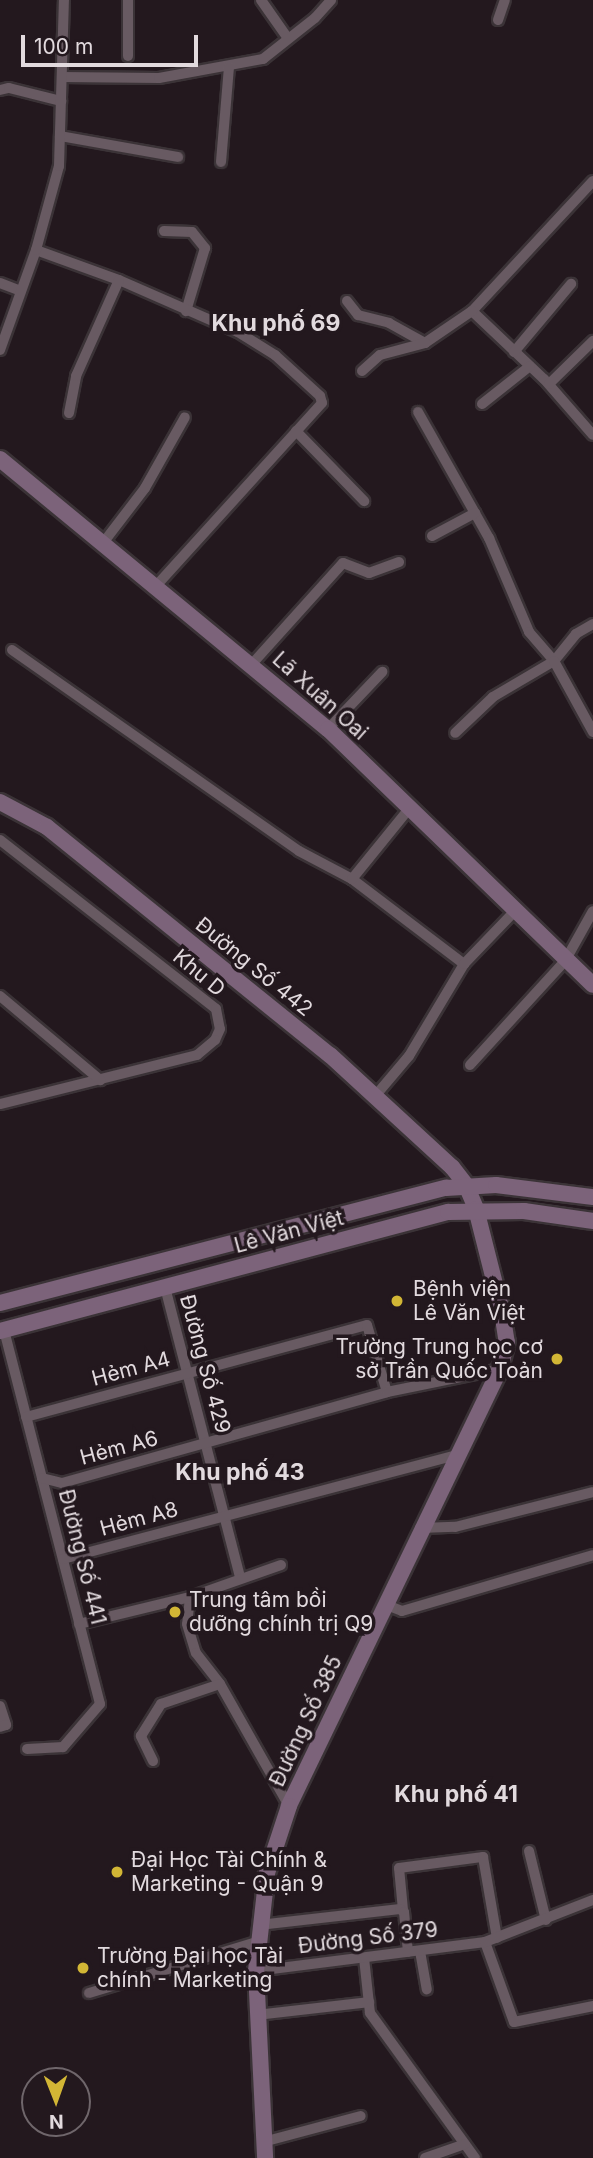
<!DOCTYPE html>
<meta charset="utf-8">
<style>
body{margin:0}
#map{position:relative;width:593px;height:2158px;overflow:hidden;background:#23181e;font-family:Inter,sans-serif}
div>[style]{position:absolute}
.roads{filter:drop-shadow(2px 0 #3b3337) drop-shadow(-2px 0 #3b3337) drop-shadow(0 2px #3b3337) drop-shadow(0 -2px #3b3337)}
.street>*{height:10px;margin:-5px;padding:0 5px;transform-origin:5px;border-radius:5px;background:#685a62}
.secondary>*{height:16px;margin:-8px;padding:0 8px;transform-origin:8px;border-radius:8px;background:#7c637a}
.dots>*{width:19px;height:19px;translate:-50% -50%;box-sizing:border-box;border:4px solid #23181e;border-radius:50%}
span{translate:-50% -50%;white-space:nowrap;text-align:center;line-height:1.15;-webkit-text-stroke:7px #23181e;paint-order:stroke}
.street-label{font-size:21px;color:#e2dade}
.poi-label{font-size:21px;color:#e2dade}
.left{translate:0 -50%;text-align:left}
.right{translate:-100% -50%;text-align:right}
.neighbourhood-label{font-size:23px;color:#e2dade;font-weight:700}
.north{position:absolute;left:21px;top:2067px;width:70px;height:70px;box-sizing:border-box;background:#23181e;border:2px solid #6f666b;border-radius:50%;rotate:179deg;font-size:19px;font-weight:700;line-height:28px;text-align:center;color:#e2dade}
.north::after{content:'';display:block;margin:auto;width:24px;height:32px;background:#d2b635;clip-path:polygon(50% 0,100% 100%,50% 72%,0 100%)}
.scale{position:absolute;left:21px;top:35px;width:177px;height:32px;box-sizing:border-box;border:4px solid #e2dade;border-top:0;padding-left:9px;font-size:21px;line-height:24px;white-space:nowrap;color:#e2dade;-webkit-text-stroke:5px #23181e;paint-order:stroke}
</style>
<div id="map">
<div class="roads">
<div class="street">
<div style="left:128px;top:0;width:56px;rotate:90deg"></div>
<div style="left:261px;top:0;width:45px;rotate:54.9deg"></div>
<div style="left:498px;top:20px;width:21px;rotate:-71deg"></div>
<div style="left:62px;top:77px;width:97px;rotate:0.6deg"></div>
<div style="left:159px;top:78px;width:106px;rotate:-10.4deg"></div>
<div style="left:263px;top:59px;width:66px;rotate:-38.3deg"></div>
<div style="left:315px;top:18px;width:24px;rotate:-48deg"></div>
<div style="left:0;top:90px;width:9px;rotate:-13deg"></div>
<div style="left:9px;top:88px;width:54px;rotate:14deg"></div>
<div style="left:60px;top:136px;width:120px;rotate:10.1deg"></div>
<div style="left:221px;top:162px;width:96px;rotate:-85.2deg"></div>
<div style="left:593px;top:181px;width:178px;rotate:132.9deg"></div>
<div style="left:472px;top:311px;width:99px;rotate:43.4deg"></div>
<div style="left:544px;top:379px;width:74px;rotate:48.8deg"></div>
<div style="left:164px;top:231px;width:28px;rotate:2deg"></div>
<div style="left:192px;top:232px;width:21px;rotate:51deg"></div>
<div style="left:205px;top:248px;width:66px;rotate:106.8deg"></div>
<div style="left:36px;top:250px;width:88px;rotate:19.9deg"></div>
<div style="left:119px;top:280px;width:130px;rotate:23.6deg"></div>
<div style="left:238px;top:332px;width:44px;rotate:31.9deg"></div>
<div style="left:275px;top:355px;width:61px;rotate:42.3deg"></div>
<div style="left:320px;top:396px;width:7px;rotate:74deg"></div>
<div style="left:322px;top:403px;width:248px;rotate:132.2deg"></div>
<div style="left:0;top:283px;width:22px;rotate:21deg"></div>
<div style="left:347px;top:301px;width:18px;rotate:52deg"></div>
<div style="left:358px;top:315px;width:32px;rotate:14deg"></div>
<div style="left:389px;top:323px;width:41px;rotate:29.1deg"></div>
<div style="left:425px;top:343px;width:57px;rotate:-34.2deg"></div>
<div style="left:0;top:350px;width:106px;rotate:-70.2deg"></div>
<div style="left:36px;top:250px;width:87px;rotate:-74.7deg"></div>
<div style="left:59px;top:166px;width:166px;rotate:-88.3deg"></div>
<div style="left:514px;top:352px;width:89px;rotate:-50deg"></div>
<div style="left:362px;top:371px;width:24px;rotate:-42deg"></div>
<div style="left:380px;top:355px;width:47px;rotate:-14.9deg"></div>
<div style="left:549px;top:384px;width:62px;rotate:-44.3deg"></div>
<div style="left:482px;top:404px;width:61px;rotate:-38.4deg"></div>
<div style="left:418px;top:412px;width:145px;rotate:60.6deg"></div>
<div style="left:489px;top:538px;width:102px;rotate:66.9deg"></div>
<div style="left:529px;top:632px;width:38px;rotate:49deg"></div>
<div style="left:554px;top:661px;width:71px;rotate:149.5deg"></div>
<div style="left:493px;top:697px;width:52px;rotate:136.5deg"></div>
<div style="left:69px;top:413px;width:38px;rotate:-79deg"></div>
<div style="left:76px;top:376px;width:105px;rotate:-65.9deg"></div>
<div style="left:296px;top:431px;width:98px;rotate:45.8deg"></div>
<div style="left:432px;top:536px;width:49px;rotate:-28.1deg"></div>
<div style="left:103px;top:543px;width:69px;rotate:-52.6deg"></div>
<div style="left:145px;top:488px;width:81px;rotate:-60.6deg"></div>
<div style="left:593px;top:624px;width:20px;rotate:150deg"></div>
<div style="left:576px;top:634px;width:35px;rotate:129deg"></div>
<div style="left:554px;top:661px;width:81px;rotate:61.2deg"></div>
<div style="left:12px;top:650px;width:350px;rotate:35deg"></div>
<div style="left:299px;top:851px;width:60px;rotate:27.8deg"></div>
<div style="left:352px;top:879px;width:141px;rotate:37.2deg"></div>
<div style="left:252px;top:664px;width:136px;rotate:-48deg"></div>
<div style="left:343px;top:563px;width:28px;rotate:21deg"></div>
<div style="left:369px;top:573px;width:32px;rotate:-20deg"></div>
<div style="left:328px;top:729px;width:79px;rotate:-46.5deg"></div>
<div style="left:0;top:840px;width:274px;rotate:38deg"></div>
<div style="left:216px;top:1009px;width:20px;rotate:79deg"></div>
<div style="left:220px;top:1029px;width:12px;rotate:114deg"></div>
<div style="left:215px;top:1040px;width:23px;rotate:140deg"></div>
<div style="left:197px;top:1055px;width:203px;rotate:166deg"></div>
<div style="left:352px;top:879px;width:89px;rotate:-50.9deg"></div>
<div style="left:0;top:996px;width:131px;rotate:40deg"></div>
<div style="left:470px;top:1065px;width:141px;rotate:-47.6deg"></div>
<div style="left:565px;top:961px;width:57px;rotate:-60.8deg"></div>
<div style="left:376px;top:1095px;width:51px;rotate:-49.8deg"></div>
<div style="left:409px;top:1056px;width:107px;rotate:-59.1deg"></div>
<div style="left:464px;top:964px;width:71px;rotate:-46.1deg"></div>
<div style="left:165px;top:1287px;width:299px;rotate:75.5deg"></div>
<div style="left:4px;top:1330px;width:386px;rotate:75.6deg"></div>
<div style="left:100px;top:1704px;width:57px;rotate:130.7deg"></div>
<div style="left:63px;top:1747px;width:36px;rotate:177deg"></div>
<div style="left:26px;top:1417px;width:353px;rotate:-15.1deg"></div>
<div style="left:367px;top:1325px;width:70px;rotate:73.4deg"></div>
<div style="left:42px;top:1478px;width:21px;rotate:14deg"></div>
<div style="left:62px;top:1483px;width:337px;rotate:-15.6deg"></div>
<div style="left:387px;top:1392px;width:115px;rotate:-11.5deg"></div>
<div style="left:420px;top:1528px;width:35px;rotate:-2deg"></div>
<div style="left:455px;top:1527px;width:142px;rotate:-14.2deg"></div>
<div style="left:63px;top:1559px;width:411px;rotate:-14.8deg"></div>
<div style="left:281px;top:1565px;width:96px;rotate:160.6deg"></div>
<div style="left:190px;top:1597px;width:27px;rotate:96deg"></div>
<div style="left:187px;top:1624px;width:30px;rotate:73deg"></div>
<div style="left:196px;top:1653px;width:39px;rotate:52deg"></div>
<div style="left:220px;top:1684px;width:140px;rotate:60.5deg"></div>
<div style="left:384px;top:1604px;width:19px;rotate:21deg"></div>
<div style="left:402px;top:1611px;width:199px;rotate:-16.3deg"></div>
<div style="left:79px;top:1624px;width:114px;rotate:-13.7deg"></div>
<div style="left:0;top:1706px;width:20px;rotate:72deg"></div>
<div style="left:6px;top:1725px;width:6px;rotate:162deg"></div>
<div style="left:153px;top:1761px;width:28px;rotate:-116deg"></div>
<div style="left:141px;top:1736px;width:38px;rotate:-58deg"></div>
<div style="left:161px;top:1704px;width:62px;rotate:-18.7deg"></div>
<div style="left:529px;top:1851px;width:71px;rotate:76.2deg"></div>
<div style="left:403px;top:1910px;width:42px;rotate:-95.4deg"></div>
<div style="left:399px;top:1868px;width:85px;rotate:-7.5deg"></div>
<div style="left:483px;top:1857px;width:82px;rotate:80.2deg"></div>
<div style="left:259px;top:1925px;width:142px;rotate:-6.5deg"></div>
<div style="left:400px;top:1909px;width:5px;rotate:37deg"></div>
<div style="left:404px;top:1912px;width:40px;rotate:84.3deg"></div>
<div style="left:485px;top:1942px;width:85px;rotate:70.1deg"></div>
<div style="left:514px;top:2022px;width:81px;rotate:-11.4deg"></div>
<div style="left:420px;top:1951px;width:39px;rotate:80deg"></div>
<div style="left:364px;top:1958px;width:55px;rotate:83.8deg"></div>
<div style="left:370px;top:2013px;width:179px;rotate:54.1deg"></div>
<div style="left:256px;top:1971px;width:231px;rotate:-7.2deg"></div>
<div style="left:485px;top:1942px;width:116px;rotate:-21.3deg"></div>
<div style="left:89px;top:1993px;width:176px;rotate:-16.9deg"></div>
<div style="left:257px;top:2015px;width:113px;rotate:-6.6deg"></div>
<div style="left:263px;top:2142px;width:101px;rotate:-14.9deg"></div>
<div style="left:425px;top:2158px;width:42px;rotate:-19.3deg"></div>
</div>
<div class="secondary">
<div style="left:0;top:459px;width:425px;rotate:39.5deg"></div>
<div style="left:328px;top:729px;width:368px;rotate:44deg"></div>
<div style="left:0;top:802px;width:53px;rotate:28deg"></div>
<div style="left:47px;top:827px;width:363px;rotate:38.9deg"></div>
<div style="left:330px;top:1055px;width:166px;rotate:42.6deg"></div>
<div style="left:452px;top:1167px;width:23px;rotate:52deg"></div>
<div style="left:466px;top:1185px;width:26px;rotate:67deg"></div>
<div style="left:476px;top:1209px;width:106px;rotate:75.8deg"></div>
<div style="left:502px;top:1312px;width:30px;rotate:81deg"></div>
<div style="left:507px;top:1342px;width:28px;rotate:105deg"></div>
<div style="left:500px;top:1369px;width:485px;rotate:115.8deg"></div>
<div style="left:289px;top:1806px;width:71px;rotate:108.2deg"></div>
<div style="left:267px;top:1873px;width:99px;rotate:96.4deg"></div>
<div style="left:256px;top:1971px;width:187px;rotate:87.2deg"></div>
<div style="left:0;top:1303px;width:461px;rotate:-14.5deg"></div>
<div style="left:446px;top:1188px;width:50px;rotate:-3.4deg"></div>
<div style="left:496px;top:1185px;width:98px;rotate:7.1deg"></div>
<div style="left:0;top:1331px;width:464px;rotate:-14.9deg"></div>
<div style="left:448px;top:1212px;width:76px;rotate:-0.8deg"></div>
<div style="left:524px;top:1211px;width:70px;rotate:8.2deg"></div>
</div>
</div>
<div class="dots">
<div style="left:397px;top:1301px;background:#d2b635"></div>
<div style="left:557px;top:1359px;background:#d2b635"></div>
<div style="left:175px;top:1612px;background:#d2b635"></div>
<div style="left:117px;top:1872px;background:#d2b635"></div>
<div style="left:83px;top:1968px;background:#d2b635"></div>
</div>
<div class="street-label">
<span style="left:320px;top:696px;rotate:42deg">Lã Xuân Oai</span>
<span style="left:254px;top:967px;rotate:39deg">Đường Số 442</span>
<span style="left:199px;top:973px;rotate:40deg">Khu D</span>
<span style="left:289px;top:1232px;rotate:-15deg">Lê Văn Việt</span>
<span style="left:205px;top:1364px;rotate:75deg">Đường Số 429</span>
<span style="left:131px;top:1369px;rotate:-15deg">Hẻm A4</span>
<span style="left:119px;top:1448px;rotate:-15deg">Hẻm A6</span>
<span style="left:139px;top:1519px;rotate:-15deg">Hẻm A8</span>
<span style="left:82px;top:1557px;rotate:76deg">Đường Số 441</span>
<span style="left:306px;top:1721px;rotate:-65deg">Đường Số 385</span>
<span style="left:368px;top:1938px;rotate:-7deg">Đường Số 379</span>
</div>
<div class="poi-label">
<span class="left" style="left:413px;top:1301px">Bệnh viện<br>Lê Văn Việt</span>
<span class="right" style="left:543px;top:1359px">Trường Trung học cơ<br>sở Trần Quốc Toản</span>
<span class="left" style="left:189px;top:1612px">Trung tâm bồi<br>dưỡng chính trị Q9</span>
<span class="left" style="left:131px;top:1872px">Đại Học Tài Chính &amp;<br>Marketing - Quận 9</span>
<span class="left" style="left:97px;top:1968px">Trường Đại học Tài<br>chính - Marketing</span>
</div>
<div class="neighbourhood-label">
<span style="left:276px;top:323px">Khu phố 69</span>
<span style="left:240px;top:1472px">Khu phố 43</span>
<span style="left:456px;top:1794px">Khu phố 41</span>
</div>
<div class="north">N</div>
<div class="scale">100 m</div>
</div>
